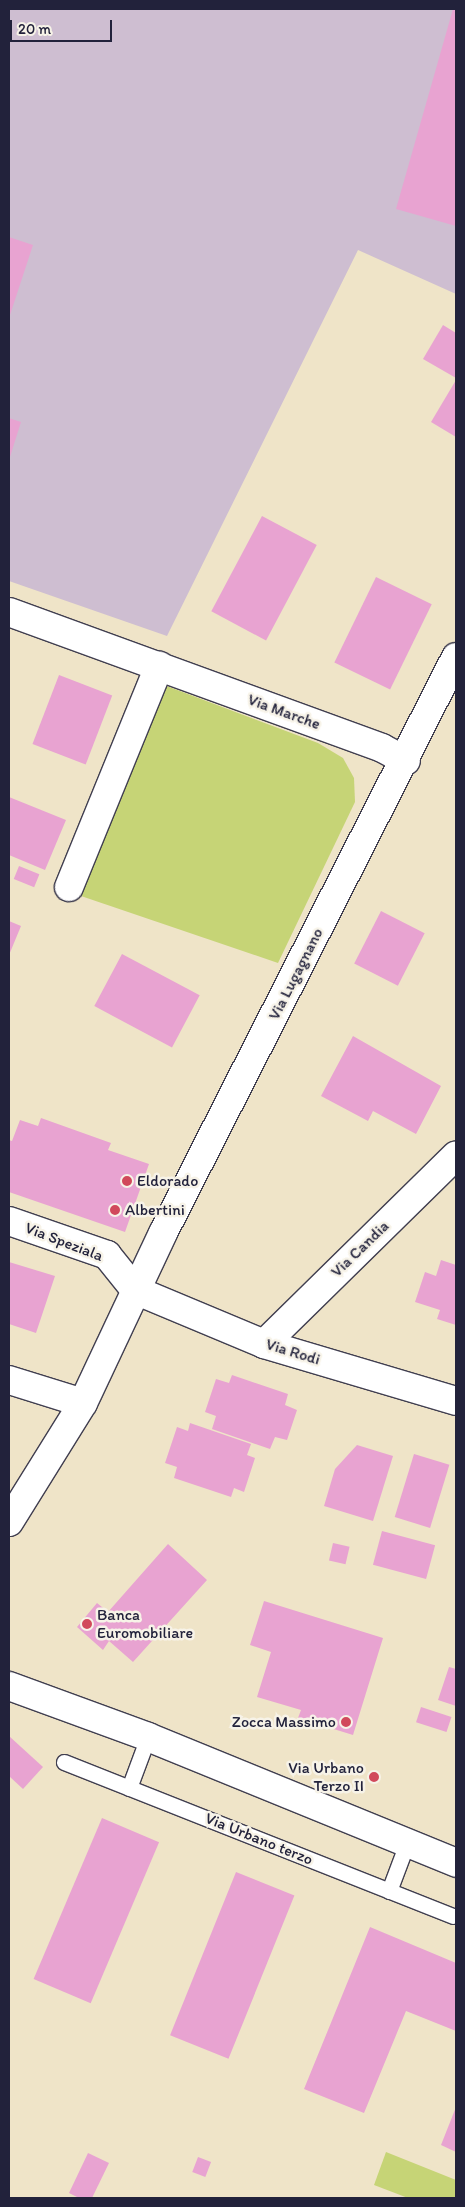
<!DOCTYPE html>
<style>
body{margin:0}
#map{position:relative;width:465px;height:2207px;overflow:hidden;background:#efe4c8;font-family:Itim,sans-serif}
div>[style]{position:absolute}
.industrial>*{inset:0;background:#cebed1}
.green>*{inset:0;background:#c6d476}
.building>*{inset:0;background:#e8a3d1;transform-origin:0 0}
.roads{filter:drop-shadow(1px 0 #413f50) drop-shadow(-1px 0 #413f50) drop-shadow(0 1px #413f50) drop-shadow(0 -1px #413f50)}
.lane>*{height:15px;margin:-7.5px;padding:0 7.5px;transform-origin:7.5px;border-radius:7.5px;background:#fff}
.street>*{height:28px;margin:-14px;padding:0 14px;transform-origin:14px;border-radius:14px;background:#fff}
.secondary>*{height:28px;margin:-14px;padding:0 14px;transform-origin:14px;border-radius:14px;background:#fff}
.dots>*{width:14px;height:14px;translate:-50% -50%;box-sizing:border-box;border:2px solid #f7f3e8;border-radius:50%}
span{translate:-50% -50%;white-space:nowrap;text-align:center;line-height:1.15;-webkit-text-stroke:5px #f7f3e8;paint-order:stroke}
.street-label{font-size:16px;color:#22223b}
.poi-label{font-size:16px;color:#22223b}
.left{translate:0 -50%;text-align:left}
.right{translate:-100% -50%;text-align:right}
.frame{position:absolute;inset:0;border:10px solid #22223b;pointer-events:none}
.scale{position:absolute;left:10px;top:20px;width:102px;height:22px;box-sizing:border-box;border:2px solid #22223b;border-top:0;padding-left:6px;font-size:15px;line-height:18px;white-space:nowrap;color:#22223b;-webkit-text-stroke:4px #f7f3e8;paint-order:stroke}
</style>
<div id="map">
<div class="industrial">
<div style="clip-path:polygon(9px 9px,456px 9px,456px 294px,358px 250px,167px 636px,9px 581px)"></div>
</div>
<div class="green">
<div style="clip-path:polygon(164px 685px,318px 743px,343px 758px,354px 778px,355px 802px,278px 963px,81px 896px)"></div>
<div style="clip-path:polygon(386px 2152px,456px 2180px,456px 2198px,408px 2198px,374px 2185px)"></div>
</div>
<div class="building">
<div style="clip-path:polygon(453px 9px,456px 9px,456px 226px,396px 209px)"></div>
<div style="clip-path:polygon(9px 237px,33px 245px,9px 318px)"></div>
<div style="clip-path:polygon(443px 325px,456px 333px,456px 378px,423px 359px)"></div>
<div style="clip-path:polygon(456px 380px,456px 437px,431px 422px)"></div>
<div style="clip-path:polygon(9px 418px,21px 422px,9px 460px)"></div>
<div style="left:262px;top:516px;width:62px;height:108px;rotate:28deg"></div>
<div style="left:376px;top:577px;width:62px;height:95px;rotate:26deg"></div>
<div style="left:59px;top:675px;width:57px;height:74px;rotate:21deg"></div>
<div style="clip-path:polygon(9px 797px,66px 820px,45px 870px,9px 855px)"></div>
<div style="left:19px;top:866px;width:22px;height:14px;rotate:22deg"></div>
<div style="left:381px;top:911px;width:49px;height:59px;rotate:27deg"></div>
<div style="clip-path:polygon(9px 921px,21px 926px,9px 955px)"></div>
<div style="left:122px;top:954px;width:88px;height:59px;rotate:28deg"></div>
<div style="clip-path:polygon(353px 1036px,441px 1086px,416px 1134px,373px 1111px,368px 1121px,321px 1096px)"></div>
<div style="clip-path:polygon(41px 1118px,111px 1143px,108px 1150px,149px 1164px,125px 1232px,9px 1192px,9px 1140px,12px 1141px,20px 1120px,38px 1126px)"></div>
<div style="clip-path:polygon(441px 1260px,456px 1265px,456px 1325px,437px 1319px,440px 1310px,415px 1302px,425px 1272px,436px 1276px)"></div>
<div style="clip-path:polygon(9px 1262px,55px 1276px,36px 1333px,9px 1324px)"></div>
<div style="clip-path:polygon(232px 1375px,288px 1394px,285px 1405px,297px 1410px,287px 1440px,275px 1437px,270px 1449px,212px 1429px,216px 1416px,205px 1412px,216px 1379px,229px 1383px)"></div>
<div style="clip-path:polygon(190px 1423px,251px 1444px,247px 1455px,255px 1458px,244px 1492px,234px 1488px,231px 1497px,174px 1478px,177px 1467px,165px 1463px,177px 1427px,188px 1431px)"></div>
<div style="clip-path:polygon(357px 1445px,393px 1456px,373px 1521px,324px 1506px,335px 1469px)"></div>
<div style="left:414px;top:1454px;width:37px;height:66px;rotate:17deg"></div>
<div style="left:382px;top:1531px;width:55px;height:35px;rotate:15deg"></div>
<div style="left:333px;top:1543px;width:17px;height:18px;rotate:13deg"></div>
<div style="clip-path:polygon(168px 1544px,207px 1580px,133px 1662px,109px 1641px,103px 1650px,77px 1627px,97px 1603px,108px 1612px)"></div>
<div style="clip-path:polygon(264px 1601px,383px 1638px,353px 1735px,298px 1718px,301px 1710px,257px 1697px,271px 1652px,250px 1645px)"></div>
<div style="clip-path:polygon(449px 1667px,456px 1669px,456px 1706px,438px 1700px)"></div>
<div style="left:421px;top:1707px;width:32px;height:16px;rotate:18deg"></div>
<div style="clip-path:polygon(9px 1736px,43px 1767px,23px 1789px,9px 1776px)"></div>
<div style="left:102px;top:1818px;width:62px;height:175px;rotate:23deg"></div>
<div style="left:236px;top:1872px;width:63px;height:176px;rotate:22deg"></div>
<div style="clip-path:polygon(370px 1927px,456px 1963px,456px 2031px,406px 2011px,364px 2113px,304px 2089px)"></div>
<div style="clip-path:polygon(456px 2107px,456px 2152px,441px 2145px)"></div>
<div style="clip-path:polygon(88px 2153px,109px 2163px,92px 2198px,79px 2198px,69px 2193px)"></div>
<div style="left:198px;top:2157px;width:14px;height:16px;rotate:21deg"></div>
</div>
<div class="roads">
<div class="lane">
<div style="left:64px;top:1762px;width:418px;rotate:21.6deg"></div>
<div style="left:129px;top:1788px;width:54px;rotate:-69.6deg"></div>
<div style="left:389px;top:1891px;width:51px;rotate:-69.4deg"></div>
</div>
<div class="street">
<div style="left:9px;top:612px;width:397px;rotate:20deg"></div>
<div style="left:382px;top:748px;width:27px;rotate:28deg"></div>
<div style="left:69px;top:887px;width:239px;rotate:-67.8deg"></div>
<div style="left:9px;top:1221px;width:104px;rotate:19.1deg"></div>
<div style="left:107px;top:1255px;width:45px;rotate:51.3deg"></div>
<div style="left:135px;top:1290px;width:140px;rotate:22.7deg"></div>
<div style="left:264px;top:1344px;width:200px;rotate:16.5deg"></div>
<div style="left:264px;top:1344px;width:269px;rotate:-44.5deg"></div>
<div style="left:9px;top:1380px;width:77px;rotate:17.3deg"></div>
</div>
<div class="secondary">
<div style="left:9px;top:1522px;width:140px;rotate:-58.1deg"></div>
<div style="left:83px;top:1403px;width:188px;rotate:-64.8deg"></div>
<div style="left:163px;top:1233px;width:646px;rotate:-63.04deg"></div>
<div style="left:9px;top:1686px;width:148px;rotate:20.1deg"></div>
<div style="left:148px;top:1737px;width:333px;rotate:22.2deg"></div>
</div>
</div>
<div class="dots">
<div style="left:127px;top:1181px;background:#d1495b"></div>
<div style="left:115px;top:1210px;background:#d1495b"></div>
<div style="left:87px;top:1624px;background:#d1495b"></div>
<div style="left:346px;top:1722px;background:#d1495b"></div>
<div style="left:374px;top:1777px;background:#d1495b"></div>
</div>
<div class="street-label">
<span style="left:284px;top:712px;rotate:20deg">Via Marche</span>
<span style="left:296px;top:974px;rotate:-63deg">Via Lugagnano</span>
<span style="left:64px;top:1242px;rotate:21deg">Via Speziala</span>
<span style="left:360px;top:1249px;rotate:-44deg">Via Candia</span>
<span style="left:293px;top:1352px;rotate:17deg">Via Rodi</span>
<span style="left:259px;top:1839px;rotate:22deg">Via Urbano terzo</span>
</div>
<div class="poi-label">
<span class="left" style="left:137px;top:1181px">Eldorado</span>
<span class="left" style="left:125px;top:1210px">Albertini</span>
<span class="left" style="left:97px;top:1624px">Banca<br>Euromobiliare</span>
<span class="right" style="left:336px;top:1722px">Zocca Massimo</span>
<span class="right" style="left:364px;top:1777px">Via Urbano<br>Terzo II</span>
</div>
<div class="frame"></div>
<div class="scale">20 m</div>
</div>
